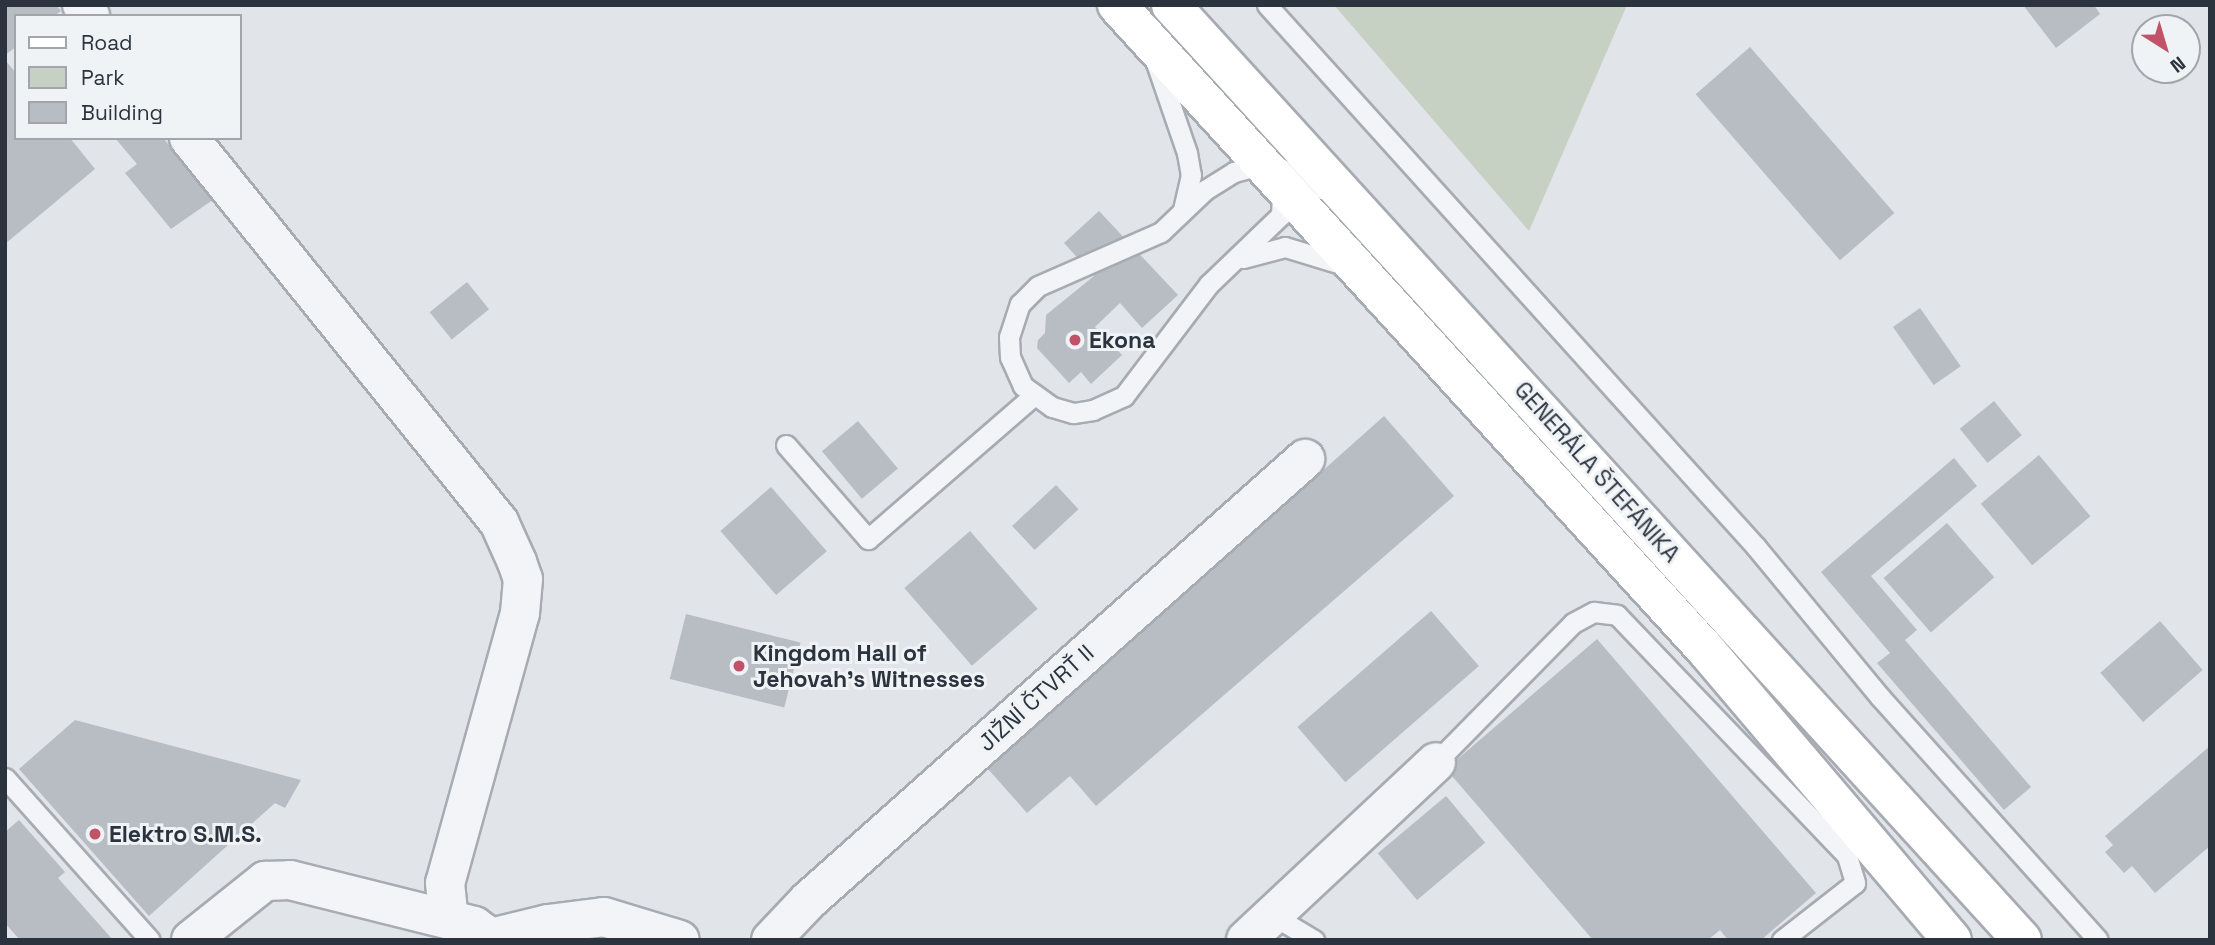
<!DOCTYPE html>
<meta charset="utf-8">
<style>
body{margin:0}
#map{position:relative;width:2215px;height:945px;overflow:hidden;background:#e1e4e8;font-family:"Space Grotesk",sans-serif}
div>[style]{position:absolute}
.green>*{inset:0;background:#c7d1c3}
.building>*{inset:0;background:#b8bdc4;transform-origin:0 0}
.roads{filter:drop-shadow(2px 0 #a7abb2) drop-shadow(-2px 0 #a7abb2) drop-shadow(0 2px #a7abb2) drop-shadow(0 -2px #a7abb2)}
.service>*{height:19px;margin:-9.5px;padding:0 9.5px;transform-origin:9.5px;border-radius:9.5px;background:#f3f4f7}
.minor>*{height:38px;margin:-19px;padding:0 19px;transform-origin:19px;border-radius:19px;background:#f3f4f7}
.primary>*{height:38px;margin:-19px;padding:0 19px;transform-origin:19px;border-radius:19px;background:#fff}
.dots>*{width:19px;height:19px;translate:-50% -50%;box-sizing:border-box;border:4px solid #f0f3f6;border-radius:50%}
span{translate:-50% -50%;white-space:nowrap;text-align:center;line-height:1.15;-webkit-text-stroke:6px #f0f3f6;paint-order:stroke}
.poi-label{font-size:23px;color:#2b333e;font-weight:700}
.left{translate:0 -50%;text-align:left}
.street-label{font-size:23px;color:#2b333e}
.frame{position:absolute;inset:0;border:7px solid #2b333e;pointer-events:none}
.legend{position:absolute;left:14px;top:14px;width:228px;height:126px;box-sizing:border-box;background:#f0f3f6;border:2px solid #a1a6ac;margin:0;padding:9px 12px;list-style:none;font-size:21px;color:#2b333e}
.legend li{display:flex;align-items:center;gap:14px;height:35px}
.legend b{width:35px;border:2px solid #a1a6ac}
.north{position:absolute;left:2131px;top:14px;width:70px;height:70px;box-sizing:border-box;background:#f0f3f6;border:2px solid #a1a6ac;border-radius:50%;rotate:143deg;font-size:19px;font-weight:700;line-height:28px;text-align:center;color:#2b333e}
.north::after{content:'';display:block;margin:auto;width:24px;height:32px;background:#c15267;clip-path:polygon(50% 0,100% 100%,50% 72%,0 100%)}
</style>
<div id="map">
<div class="green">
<div style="clip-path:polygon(1334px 5px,1627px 5px,1529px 231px)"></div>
</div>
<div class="building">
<div style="clip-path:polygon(5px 5px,56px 5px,61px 11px,54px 16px,16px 16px,16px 47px,5px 55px)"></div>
<div style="clip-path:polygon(2023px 5px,2094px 5px,2100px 14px,2056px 48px)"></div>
<div style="left:1750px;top:47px;width:220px;height:72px;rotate:49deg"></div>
<div style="clip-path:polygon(5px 60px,16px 73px,16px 138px,70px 138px,95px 169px,5px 244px)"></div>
<div style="clip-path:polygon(115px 138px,163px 138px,214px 199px,171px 229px,125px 173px,137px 164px)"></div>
<div style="clip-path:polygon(1099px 211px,1178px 295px,1142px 328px,1120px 303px,1095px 327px,1122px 355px,1091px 384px,1081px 372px,1069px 383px,1037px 348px,1038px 340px,1045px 333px,1046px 315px,1094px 276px,1064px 243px)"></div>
<div style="left:467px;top:282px;width:35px;height:48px;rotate:51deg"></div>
<div style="left:1920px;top:308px;width:71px;height:33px;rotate:55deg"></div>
<div style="left:1994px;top:401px;width:44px;height:44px;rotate:51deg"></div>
<div style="clip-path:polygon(1384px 416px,1454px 496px,1096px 806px,1070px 776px,1027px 813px,988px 769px)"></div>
<div style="left:858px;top:421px;width:62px;height:47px;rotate:50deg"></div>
<div style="left:2039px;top:455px;width:80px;height:76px;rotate:50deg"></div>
<div style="clip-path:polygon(1954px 458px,1977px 486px,1871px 576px,1917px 630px,1905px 640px,2031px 787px,2004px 810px,1877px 663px,1890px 653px,1821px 572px)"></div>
<div style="left:1056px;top:485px;width:33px;height:60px;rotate:47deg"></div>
<div style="left:771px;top:487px;width:85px;height:67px;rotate:49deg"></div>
<div style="left:1947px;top:523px;width:72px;height:84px;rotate:49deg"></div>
<div style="left:970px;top:531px;width:103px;height:87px;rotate:49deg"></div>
<div style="left:1431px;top:611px;width:73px;height:177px;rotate:49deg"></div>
<div style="left:686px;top:614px;width:118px;height:67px;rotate:14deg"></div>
<div style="left:2160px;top:621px;width:65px;height:79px;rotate:49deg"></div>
<div style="clip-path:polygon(1597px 639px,1816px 893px,1761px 940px,1728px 940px,1720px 930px,1708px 940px,1593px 940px,1446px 769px)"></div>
<div style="clip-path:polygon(75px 720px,301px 780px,285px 808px,275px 803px,149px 916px,19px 769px)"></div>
<div style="clip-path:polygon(2210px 746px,2210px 846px,2155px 893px,2132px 866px,2124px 873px,2105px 852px,2113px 845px,2105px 836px)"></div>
<div style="left:1446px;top:796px;width:61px;height:89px;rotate:50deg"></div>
<div style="clip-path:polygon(19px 820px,65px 872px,58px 878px,113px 940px,20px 940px,5px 923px,5px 832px)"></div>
</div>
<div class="roads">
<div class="service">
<div style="left:1267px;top:5px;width:730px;rotate:47.94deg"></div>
<div style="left:1756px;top:547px;width:195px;rotate:50.4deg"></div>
<div style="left:1880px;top:697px;width:326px;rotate:48.1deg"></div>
<div style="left:1155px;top:60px;width:98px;rotate:71deg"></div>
<div style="left:1187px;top:153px;width:22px;rotate:80deg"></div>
<div style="left:1191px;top:175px;width:35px;rotate:103deg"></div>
<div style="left:1282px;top:189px;width:26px;rotate:92deg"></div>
<div style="left:1281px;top:215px;width:100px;rotate:136.2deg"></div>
<div style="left:1209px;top:284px;width:141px;rotate:127.2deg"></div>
<div style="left:1124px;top:396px;width:34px;rotate:156deg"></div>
<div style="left:1093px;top:410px;width:20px;rotate:171deg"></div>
<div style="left:1073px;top:413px;width:22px;rotate:-164deg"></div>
<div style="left:1052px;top:407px;width:36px;rotate:-144deg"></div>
<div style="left:1023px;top:386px;width:32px;rotate:-114deg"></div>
<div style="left:1010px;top:357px;width:20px;rotate:-93deg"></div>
<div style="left:1009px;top:337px;width:35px;rotate:-72deg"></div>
<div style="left:1020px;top:304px;width:25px;rotate:-45deg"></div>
<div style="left:1038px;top:286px;width:134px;rotate:-23.7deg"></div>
<div style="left:1161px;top:232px;width:61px;rotate:-43.7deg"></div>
<div style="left:1205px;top:190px;width:34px;rotate:-32deg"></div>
<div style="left:1234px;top:172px;width:23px;rotate:-15deg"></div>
<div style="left:1256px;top:166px;width:24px;rotate:5deg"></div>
<div style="left:1280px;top:168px;width:45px;rotate:27.7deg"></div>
<div style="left:1243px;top:258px;width:43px;rotate:-14.7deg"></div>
<div style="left:1285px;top:247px;width:59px;rotate:16.9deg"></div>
<div style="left:786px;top:445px;width:125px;rotate:48.9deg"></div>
<div style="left:868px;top:539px;width:218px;rotate:-40.9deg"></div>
<div style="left:1436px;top:762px;width:195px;rotate:-45.4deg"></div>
<div style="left:1573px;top:623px;width:24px;rotate:-28deg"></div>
<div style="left:1594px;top:612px;width:23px;rotate:7deg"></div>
<div style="left:1617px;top:615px;width:333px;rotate:46.3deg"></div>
<div style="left:1847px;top:856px;width:28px;rotate:73deg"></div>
<div style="left:1855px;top:883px;width:93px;rotate:142deg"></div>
<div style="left:5px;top:778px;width:217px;rotate:48.2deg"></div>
<div style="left:1274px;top:916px;width:47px;rotate:31deg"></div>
</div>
<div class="minor">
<div style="left:82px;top:5px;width:14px;rotate:54deg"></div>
<div style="left:189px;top:138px;width:494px;rotate:51.1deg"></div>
<div style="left:499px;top:522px;width:44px;rotate:65.8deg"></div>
<div style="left:517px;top:562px;width:18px;rotate:71deg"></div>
<div style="left:523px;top:579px;width:34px;rotate:95deg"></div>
<div style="left:520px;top:613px;width:280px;rotate:105.5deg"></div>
<div style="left:445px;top:883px;width:36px;rotate:84deg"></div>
<div style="left:191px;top:940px;width:95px;rotate:-38.6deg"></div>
<div style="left:265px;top:881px;width:25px;rotate:-2deg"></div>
<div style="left:290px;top:880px;width:190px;rotate:14deg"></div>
<div style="left:474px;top:926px;width:21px;rotate:35deg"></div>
<div style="left:491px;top:938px;width:59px;rotate:-13.8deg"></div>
<div style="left:548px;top:924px;width:56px;rotate:-7.1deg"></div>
<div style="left:604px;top:917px;width:79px;rotate:16.8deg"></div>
<div style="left:771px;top:940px;width:55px;rotate:-46.5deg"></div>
<div style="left:809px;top:900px;width:664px;rotate:-41.64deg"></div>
<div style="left:1246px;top:940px;width:260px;rotate:-43.1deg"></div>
</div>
<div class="primary">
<div style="left:1117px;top:5px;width:873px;rotate:47.6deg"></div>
<div style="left:1706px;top:650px;width:380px;rotate:49.7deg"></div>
<div style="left:1171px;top:5px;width:1264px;rotate:47.69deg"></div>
</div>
</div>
<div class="dots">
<div style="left:1075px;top:340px;background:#c15267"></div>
<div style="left:739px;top:666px;background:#c15267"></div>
<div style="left:95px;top:834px;background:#c15267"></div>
</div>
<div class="poi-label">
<span class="left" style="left:1089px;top:340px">Ekona</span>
<span class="left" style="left:753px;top:666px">Kingdom Hall of<br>Jehovah's Witnesses</span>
<span class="left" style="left:109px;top:834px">Elektro S.M.S.</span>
</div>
<div class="street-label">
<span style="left:1597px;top:472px;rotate:48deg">GENERÁLA ŠTEFÁNIKA</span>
<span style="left:1036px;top:698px;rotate:-42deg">JIŽNÍ ČTVRŤ II</span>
</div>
<div class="frame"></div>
<ul class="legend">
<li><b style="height:9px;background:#fff"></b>Road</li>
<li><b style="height:19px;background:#c7d1c3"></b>Park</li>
<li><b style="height:19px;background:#b8bdc4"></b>Building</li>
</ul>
<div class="north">N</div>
</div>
